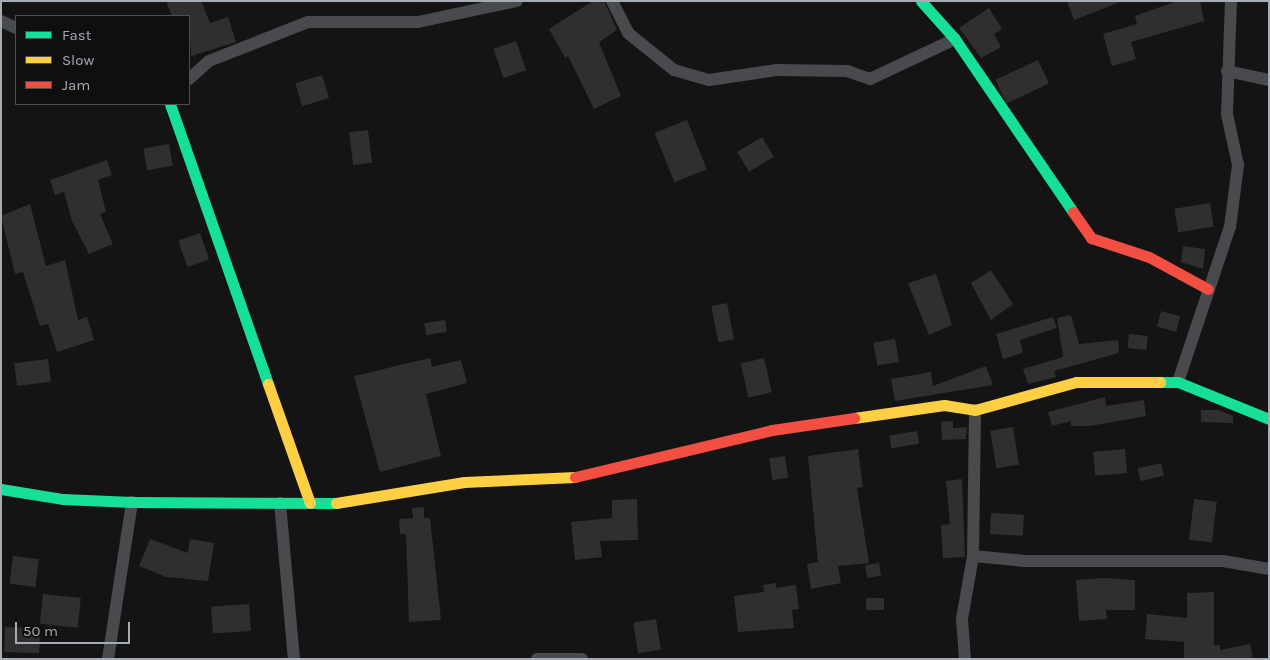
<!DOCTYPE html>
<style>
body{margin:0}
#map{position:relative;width:1270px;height:660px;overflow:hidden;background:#141415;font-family:Karla,sans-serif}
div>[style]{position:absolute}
.building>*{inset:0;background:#2f2f30;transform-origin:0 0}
.street>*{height:12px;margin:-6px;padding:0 6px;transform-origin:6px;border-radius:6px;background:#494a4d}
.fast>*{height:11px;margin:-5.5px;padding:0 5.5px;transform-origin:5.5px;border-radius:5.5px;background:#16e098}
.slow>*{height:11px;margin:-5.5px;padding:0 5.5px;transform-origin:5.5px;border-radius:5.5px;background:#ffcf43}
.jam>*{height:11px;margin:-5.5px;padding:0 5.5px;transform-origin:5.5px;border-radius:5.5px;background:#f24e42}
span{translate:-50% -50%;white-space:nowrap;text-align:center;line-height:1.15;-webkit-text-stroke:5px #0f0f10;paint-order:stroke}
.frame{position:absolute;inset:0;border:2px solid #a6acb4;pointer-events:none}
.legend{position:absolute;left:15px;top:15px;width:175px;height:90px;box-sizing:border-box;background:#0f0f10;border:1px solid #4b4e52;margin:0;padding:6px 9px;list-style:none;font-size:15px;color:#a6acb4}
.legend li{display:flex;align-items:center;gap:10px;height:25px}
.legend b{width:25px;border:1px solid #4b4e52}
.scale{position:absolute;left:15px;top:622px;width:115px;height:22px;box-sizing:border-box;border:2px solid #a6acb4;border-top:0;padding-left:6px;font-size:15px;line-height:18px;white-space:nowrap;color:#a6acb4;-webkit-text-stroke:4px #0f0f10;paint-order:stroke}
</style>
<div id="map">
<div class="building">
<div style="clip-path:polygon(166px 1px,201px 1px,210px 23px,228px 17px,236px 42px,191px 56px,189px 16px,172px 16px)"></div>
<div style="clip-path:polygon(593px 1px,604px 1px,617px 30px,599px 42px,621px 96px,594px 109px,568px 56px,565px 58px,549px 29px)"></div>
<div style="clip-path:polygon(1067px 1px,1120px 1px,1120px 2px,1074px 20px)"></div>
<div style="clip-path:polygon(1177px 1px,1200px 1px,1204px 21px,1131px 42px,1136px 59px,1112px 66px,1103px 34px,1137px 24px,1135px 16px)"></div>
<div style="clip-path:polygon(989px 8px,1002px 29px,994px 34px,1001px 47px,981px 58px,959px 28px)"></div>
<div style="left:516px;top:41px;width:31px;height:24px;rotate:71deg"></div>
<div style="left:1038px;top:60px;width:26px;height:47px;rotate:65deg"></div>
<div style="left:322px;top:75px;width:24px;height:28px;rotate:73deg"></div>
<div style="left:687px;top:120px;width:53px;height:35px;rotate:68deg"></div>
<div style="left:368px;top:130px;width:33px;height:19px;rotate:83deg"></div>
<div style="left:762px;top:137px;width:23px;height:29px;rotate:59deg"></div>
<div style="left:169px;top:144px;width:22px;height:26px;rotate:80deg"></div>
<div style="clip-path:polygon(107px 160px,112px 175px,98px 180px,106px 212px,100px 214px,113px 244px,89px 254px,72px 221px,64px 192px,55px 195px,50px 180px)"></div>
<div style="left:1210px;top:203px;width:24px;height:36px;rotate:81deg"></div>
<div style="clip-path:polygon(30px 204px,46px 266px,65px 260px,78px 320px,87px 317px,94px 340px,57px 352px,48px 324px,40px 326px,23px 272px,15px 274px,1px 216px)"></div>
<div style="left:200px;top:233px;width:28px;height:23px;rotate:71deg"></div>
<div style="clip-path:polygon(1183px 246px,1205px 249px,1203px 269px,1181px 262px)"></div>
<div style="clip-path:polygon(991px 270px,1013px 304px,991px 320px,971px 283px)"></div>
<div style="clip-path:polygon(936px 274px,952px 325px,929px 335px,908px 283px)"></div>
<div style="left:727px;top:303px;width:37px;height:16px;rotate:79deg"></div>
<div style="left:1161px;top:311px;width:20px;height:16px;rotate:15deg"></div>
<div style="clip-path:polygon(1071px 315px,1079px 344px,1118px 340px,1119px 353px,1054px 371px,1056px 377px,1028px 384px,1023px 369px,1063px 357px,1057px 318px)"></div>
<div style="clip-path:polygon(1053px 317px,1057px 328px,1020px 340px,1023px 353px,1003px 359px,996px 334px)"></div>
<div style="left:445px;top:320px;width:12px;height:21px;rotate:81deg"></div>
<div style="left:1129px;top:334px;width:19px;height:14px;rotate:6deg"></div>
<div style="left:895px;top:339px;width:23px;height:22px;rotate:80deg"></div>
<div style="clip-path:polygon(430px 358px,432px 367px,461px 360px,467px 383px,426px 394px,441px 456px,380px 472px,354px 376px)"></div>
<div style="left:764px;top:358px;width:35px;height:24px;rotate:77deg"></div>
<div style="left:48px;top:359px;width:23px;height:34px;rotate:83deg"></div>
<div style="clip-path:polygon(986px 366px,993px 385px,895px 401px,891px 379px,931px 372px,933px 386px)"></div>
<div style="clip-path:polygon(1105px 397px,1106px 406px,1144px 400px,1146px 416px,1090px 426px,1071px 426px,1071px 421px,1052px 426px,1048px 412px)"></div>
<div style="clip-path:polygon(1201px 410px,1219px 410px,1233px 416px,1233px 423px,1201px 422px)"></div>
<div style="clip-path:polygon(953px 421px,953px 428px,967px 427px,966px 439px,942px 440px,941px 422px)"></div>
<div style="left:1013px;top:427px;width:38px;height:23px;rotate:81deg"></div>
<div style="left:917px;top:431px;width:13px;height:28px;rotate:81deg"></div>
<div style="clip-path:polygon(858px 449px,863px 487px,857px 488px,869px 563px,838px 566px,841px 583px,811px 589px,807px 564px,818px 562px,808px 456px)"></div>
<div style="left:1125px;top:449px;width:24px;height:32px;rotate:85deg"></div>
<div style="left:785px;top:456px;width:22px;height:16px;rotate:82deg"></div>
<div style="left:1161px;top:463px;width:13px;height:24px;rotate:77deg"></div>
<div style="clip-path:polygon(962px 479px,965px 557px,943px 558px,941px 525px,950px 524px,946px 481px)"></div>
<div style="clip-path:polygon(637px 499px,638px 540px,600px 541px,602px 557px,575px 560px,571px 522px,612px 518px,612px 500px)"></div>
<div style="left:1194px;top:499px;width:23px;height:41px;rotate:7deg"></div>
<div style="clip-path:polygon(424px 507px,424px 518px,430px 518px,441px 620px,409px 622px,406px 534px,400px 534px,399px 519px,413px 518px,412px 508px)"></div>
<div style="left:991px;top:513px;width:33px;height:21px;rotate:3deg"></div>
<div style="clip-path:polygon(150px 539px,188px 553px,190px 539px,214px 543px,208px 581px,166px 577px,139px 566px)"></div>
<div style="left:13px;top:556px;width:26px;height:28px;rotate:7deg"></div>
<div style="left:879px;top:563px;width:13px;height:14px;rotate:81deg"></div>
<div style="clip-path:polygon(1104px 578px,1135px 580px,1135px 610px,1106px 610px,1107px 619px,1079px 621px,1076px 580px)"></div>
<div style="clip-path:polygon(776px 583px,776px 588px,796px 585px,799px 609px,792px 610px,794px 628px,738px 632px,734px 596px,764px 592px,763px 585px)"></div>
<div style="clip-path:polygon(1214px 592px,1214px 645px,1220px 645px,1220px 650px,1250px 644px,1253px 659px,1184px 659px,1184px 642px,1145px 639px,1147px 614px,1187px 618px,1187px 593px)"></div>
<div style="left:43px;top:594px;width:38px;height:30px;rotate:6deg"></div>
<div style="left:884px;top:598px;width:12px;height:18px;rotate:90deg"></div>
<div style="left:249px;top:604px;width:27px;height:38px;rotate:86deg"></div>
<div style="left:656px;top:619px;width:31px;height:23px;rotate:81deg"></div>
<div style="left:5px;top:627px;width:35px;height:25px;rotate:2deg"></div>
</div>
<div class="street">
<div style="left:612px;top:1px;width:36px;rotate:63deg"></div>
<div style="left:628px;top:33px;width:59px;rotate:38.8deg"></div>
<div style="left:674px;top:70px;width:36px;rotate:16deg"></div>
<div style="left:709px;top:80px;width:69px;rotate:-8.4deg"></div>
<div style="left:777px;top:70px;width:70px;rotate:0.8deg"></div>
<div style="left:847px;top:71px;width:24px;rotate:19deg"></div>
<div style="left:870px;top:79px;width:94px;rotate:-25.2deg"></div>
<div style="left:1px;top:21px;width:17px;rotate:25deg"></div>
<div style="left:1227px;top:71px;width:43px;rotate:12.1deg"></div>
<div style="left:189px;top:79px;width:27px;rotate:-42deg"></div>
<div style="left:209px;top:61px;width:106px;rotate:-21.5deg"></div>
<div style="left:308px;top:22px;width:110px"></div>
<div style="left:418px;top:22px;width:101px;rotate:-12deg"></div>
<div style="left:1178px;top:382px;width:163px;rotate:-71.5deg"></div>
<div style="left:1230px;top:227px;width:63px;rotate:-82.6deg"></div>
<div style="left:1238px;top:165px;width:52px;rotate:-102.2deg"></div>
<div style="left:1227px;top:114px;width:113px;rotate:-88deg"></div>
<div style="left:280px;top:503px;width:157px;rotate:84.9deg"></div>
<div style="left:973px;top:556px;width:52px;rotate:5.5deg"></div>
<div style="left:1025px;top:561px;width:198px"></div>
<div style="left:1223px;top:561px;width:47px;rotate:9.9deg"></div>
<div style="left:108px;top:659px;width:159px;rotate:-81.3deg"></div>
<div style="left:537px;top:659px;width:45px"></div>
<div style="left:965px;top:659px;width:40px;rotate:-94.3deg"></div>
<div style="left:962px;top:619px;width:64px;rotate:-80.1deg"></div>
<div style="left:973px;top:556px;width:146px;rotate:-89.2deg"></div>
</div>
<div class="fast">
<div style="left:921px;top:1px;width:51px;rotate:48.2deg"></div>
<div style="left:955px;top:39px;width:209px;rotate:55.7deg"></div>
<div style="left:170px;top:104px;width:297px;rotate:70.7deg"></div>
<div style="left:1160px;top:382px;width:18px"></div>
<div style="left:1178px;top:382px;width:98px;rotate:22.1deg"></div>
<div style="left:1px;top:489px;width:63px;rotate:9.2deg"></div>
<div style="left:63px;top:499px;width:69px;rotate:2.5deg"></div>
<div style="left:132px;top:502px;width:204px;rotate:0.3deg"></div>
</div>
<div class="slow">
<div style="left:268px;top:384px;width:126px;rotate:70.6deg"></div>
<div style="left:854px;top:418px;width:91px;rotate:-8.2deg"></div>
<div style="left:944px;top:405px;width:31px;rotate:9deg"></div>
<div style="left:975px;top:410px;width:105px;rotate:-15.5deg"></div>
<div style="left:1076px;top:382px;width:84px"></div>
<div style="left:336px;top:503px;width:130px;rotate:-9.3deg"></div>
<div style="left:464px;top:482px;width:111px;rotate:-2.6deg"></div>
</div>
<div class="jam">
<div style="left:1073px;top:212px;width:32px;rotate:55deg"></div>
<div style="left:1091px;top:238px;width:61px;rotate:18.1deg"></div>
<div style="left:1149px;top:257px;width:67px;rotate:28.5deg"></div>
<div style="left:575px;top:477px;width:203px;rotate:-13.4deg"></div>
<div style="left:772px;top:430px;width:83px;rotate:-8.3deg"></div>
</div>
<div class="frame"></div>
<ul class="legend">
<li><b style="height:6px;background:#16e098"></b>Fast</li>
<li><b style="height:6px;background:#ffcf43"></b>Slow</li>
<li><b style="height:6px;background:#f24e42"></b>Jam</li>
</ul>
<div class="scale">50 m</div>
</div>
